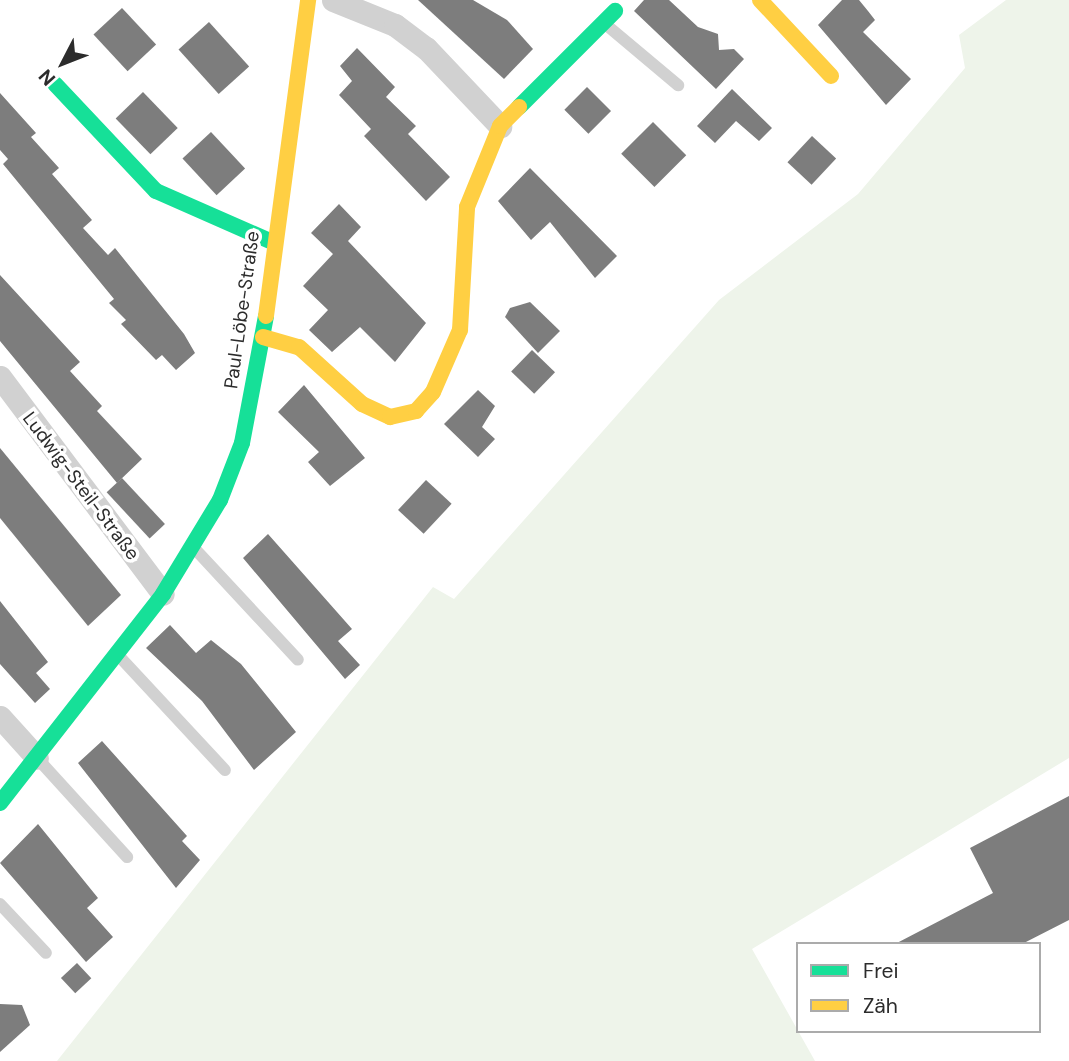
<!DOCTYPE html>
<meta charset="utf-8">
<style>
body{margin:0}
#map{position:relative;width:1069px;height:1061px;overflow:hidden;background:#fff;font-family:"DM Sans",sans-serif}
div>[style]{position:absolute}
.green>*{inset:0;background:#eef4ea}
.building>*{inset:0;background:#7d7d7d;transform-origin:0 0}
.lane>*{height:12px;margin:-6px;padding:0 6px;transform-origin:6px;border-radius:6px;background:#d1d1d1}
.street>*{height:23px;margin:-11.5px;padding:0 11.5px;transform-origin:11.5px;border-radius:11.5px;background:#d1d1d1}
.fast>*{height:16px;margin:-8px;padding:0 8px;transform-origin:8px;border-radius:8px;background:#16e098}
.slow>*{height:16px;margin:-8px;padding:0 8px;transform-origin:8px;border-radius:8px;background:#ffcf43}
span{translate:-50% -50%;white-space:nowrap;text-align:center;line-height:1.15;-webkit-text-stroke:7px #fff;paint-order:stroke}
.street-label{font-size:19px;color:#2c2c2c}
.legend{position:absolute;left:796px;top:942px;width:245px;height:91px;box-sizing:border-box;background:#fff;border:2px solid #ababab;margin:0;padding:9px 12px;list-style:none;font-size:21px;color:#2c2c2c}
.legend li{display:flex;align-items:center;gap:14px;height:35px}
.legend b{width:35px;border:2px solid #ababab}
.north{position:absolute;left:28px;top:28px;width:70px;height:70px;-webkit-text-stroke:5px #fff;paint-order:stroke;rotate:228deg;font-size:19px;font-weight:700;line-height:28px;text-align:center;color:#2c2c2c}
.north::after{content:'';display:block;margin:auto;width:24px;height:32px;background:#2c2c2c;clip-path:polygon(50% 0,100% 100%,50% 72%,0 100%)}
</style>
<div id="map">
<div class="green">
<div style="clip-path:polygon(1006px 0,1069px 0,1069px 758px,752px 949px,815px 1061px,57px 1061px,433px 587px,454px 599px,719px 300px,858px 194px,965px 68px,959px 35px)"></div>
</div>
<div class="building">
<div style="clip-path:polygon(418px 0,473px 0,507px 20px,533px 49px,504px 79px)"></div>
<div style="clip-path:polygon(644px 0,669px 0,698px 27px,718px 34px,719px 50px,734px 49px,744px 59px,716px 89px,634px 11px)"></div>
<div style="clip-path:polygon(842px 0,859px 0,868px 11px,875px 20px,863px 32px,911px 79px,886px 105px,818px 25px)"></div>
<div style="left:122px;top:8px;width:50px;height:39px;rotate:47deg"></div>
<div style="left:209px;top:22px;width:60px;height:41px;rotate:48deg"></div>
<div style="clip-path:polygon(357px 48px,395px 87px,386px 97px,416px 126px,408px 134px,450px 177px,426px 201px,364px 136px,371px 129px,339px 95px,352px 81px,340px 66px)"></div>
<div style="left:587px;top:87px;width:34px;height:32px;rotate:45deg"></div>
<div style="clip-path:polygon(732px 89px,772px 128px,759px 141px,736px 121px,715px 143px,697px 126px)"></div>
<div style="left:143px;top:92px;width:50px;height:38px;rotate:46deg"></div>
<div style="clip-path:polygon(0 93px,36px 133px,31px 137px,59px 168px,52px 174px,92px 220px,83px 228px,108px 255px,115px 248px,184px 334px,195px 353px,176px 370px,162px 355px,156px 360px,121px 324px,126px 320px,109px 303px,114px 299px,3px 164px,8px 159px,0 150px)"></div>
<div style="left:653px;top:122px;width:47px;height:45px;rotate:45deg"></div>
<div style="left:211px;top:132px;width:50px;height:39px;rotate:47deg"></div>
<div style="left:812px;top:136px;width:33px;height:36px;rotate:43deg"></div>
<div style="clip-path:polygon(530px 168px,617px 256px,595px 278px,550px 222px,531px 240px,498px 201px)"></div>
<div style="clip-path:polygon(339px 204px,361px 227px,348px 241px,426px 323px,395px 362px,360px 327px,332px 352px,309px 330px,328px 310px,303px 286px,333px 254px,311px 233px)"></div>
<div style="clip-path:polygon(0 275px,80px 362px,70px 371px,102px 406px,97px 411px,142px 459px,117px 483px,0 341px)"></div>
<div style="clip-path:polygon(530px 302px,560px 331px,538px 353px,505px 317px,510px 308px)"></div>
<div style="left:532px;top:350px;width:32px;height:30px;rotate:44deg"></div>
<div style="clip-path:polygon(304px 385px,365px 458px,330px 486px,308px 462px,319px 452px,278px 412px)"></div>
<div style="clip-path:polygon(478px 390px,495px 406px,482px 427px,495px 439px,478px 457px,444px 424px)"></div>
<div style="clip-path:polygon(0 448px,121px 595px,88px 626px,0 518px)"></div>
<div style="left:122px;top:478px;width:63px;height:21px;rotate:47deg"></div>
<div style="left:426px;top:480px;width:35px;height:41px;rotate:43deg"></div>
<div style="clip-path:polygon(268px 534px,352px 629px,338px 641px,360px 665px,345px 679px,243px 558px)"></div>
<div style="clip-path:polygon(0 601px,48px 662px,36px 673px,50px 689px,35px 703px,0 664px)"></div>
<div style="clip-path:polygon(170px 625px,196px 653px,211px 640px,241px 664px,296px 732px,254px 770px,202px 701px,146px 648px)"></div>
<div style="clip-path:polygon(102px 741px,187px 836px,182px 841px,200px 860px,176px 888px,78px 763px)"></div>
<div style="clip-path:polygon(1069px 796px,1069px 920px,1022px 944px,895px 944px,993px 893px,970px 848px)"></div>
<div style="clip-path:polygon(38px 824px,98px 898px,87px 908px,113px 937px,86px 962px,0 863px)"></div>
<div style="left:77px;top:963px;width:21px;height:22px;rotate:47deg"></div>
<div style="clip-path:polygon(0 1004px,22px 1005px,30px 1025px,0 1052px)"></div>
</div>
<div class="lane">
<div style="left:604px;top:23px;width:97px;rotate:40deg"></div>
<div style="left:195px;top:549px;width:151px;rotate:47.1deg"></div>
<div style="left:118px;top:655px;width:157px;rotate:47.1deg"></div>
<div style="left:37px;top:758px;width:134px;rotate:47.7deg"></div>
<div style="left:0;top:904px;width:67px;rotate:46.8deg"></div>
</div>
<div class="street">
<div style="left:333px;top:0;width:67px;rotate:22deg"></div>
<div style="left:395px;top:25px;width:39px;rotate:37deg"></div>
<div style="left:426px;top:48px;width:108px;rotate:46.5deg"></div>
<div style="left:0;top:377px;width:271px;rotate:53.1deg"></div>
<div style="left:0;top:717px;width:55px;rotate:47.9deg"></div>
</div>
<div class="fast">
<div style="left:55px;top:84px;width:147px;rotate:46.7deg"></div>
<div style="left:156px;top:191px;width:127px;rotate:23.7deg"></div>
<div style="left:519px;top:107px;width:136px;rotate:-45deg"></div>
<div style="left:0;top:803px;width:265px;rotate:-52deg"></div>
<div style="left:163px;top:594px;width:110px;rotate:-58.8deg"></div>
<div style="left:220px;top:500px;width:61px;rotate:-68.9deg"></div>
<div style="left:242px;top:443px;width:129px;rotate:-79.3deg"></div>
</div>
<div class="slow">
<div style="left:760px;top:0;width:104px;rotate:46.9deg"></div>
<div style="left:266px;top:316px;width:319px;rotate:-82.4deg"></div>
<div style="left:263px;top:337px;width:37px;rotate:16deg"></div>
<div style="left:299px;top:347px;width:85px;rotate:42.1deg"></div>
<div style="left:362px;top:404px;width:31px;rotate:25deg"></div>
<div style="left:390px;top:417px;width:27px;rotate:-13deg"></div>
<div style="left:416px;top:411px;width:25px;rotate:-48deg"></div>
<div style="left:433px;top:392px;width:68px;rotate:-66.5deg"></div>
<div style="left:460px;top:330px;width:123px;rotate:-86.7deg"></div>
<div style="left:467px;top:207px;width:87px;rotate:-67.8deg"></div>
<div style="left:500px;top:126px;width:27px;rotate:-45deg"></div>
</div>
<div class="street-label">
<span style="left:242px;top:310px;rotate:-82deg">Paul-Löbe-Straße</span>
<span style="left:81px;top:486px;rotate:53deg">Ludwig-Steil-Straße</span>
</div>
<ul class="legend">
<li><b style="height:9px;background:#16e098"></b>Frei</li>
<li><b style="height:9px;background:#ffcf43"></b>Zäh</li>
</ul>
<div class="north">N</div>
</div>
